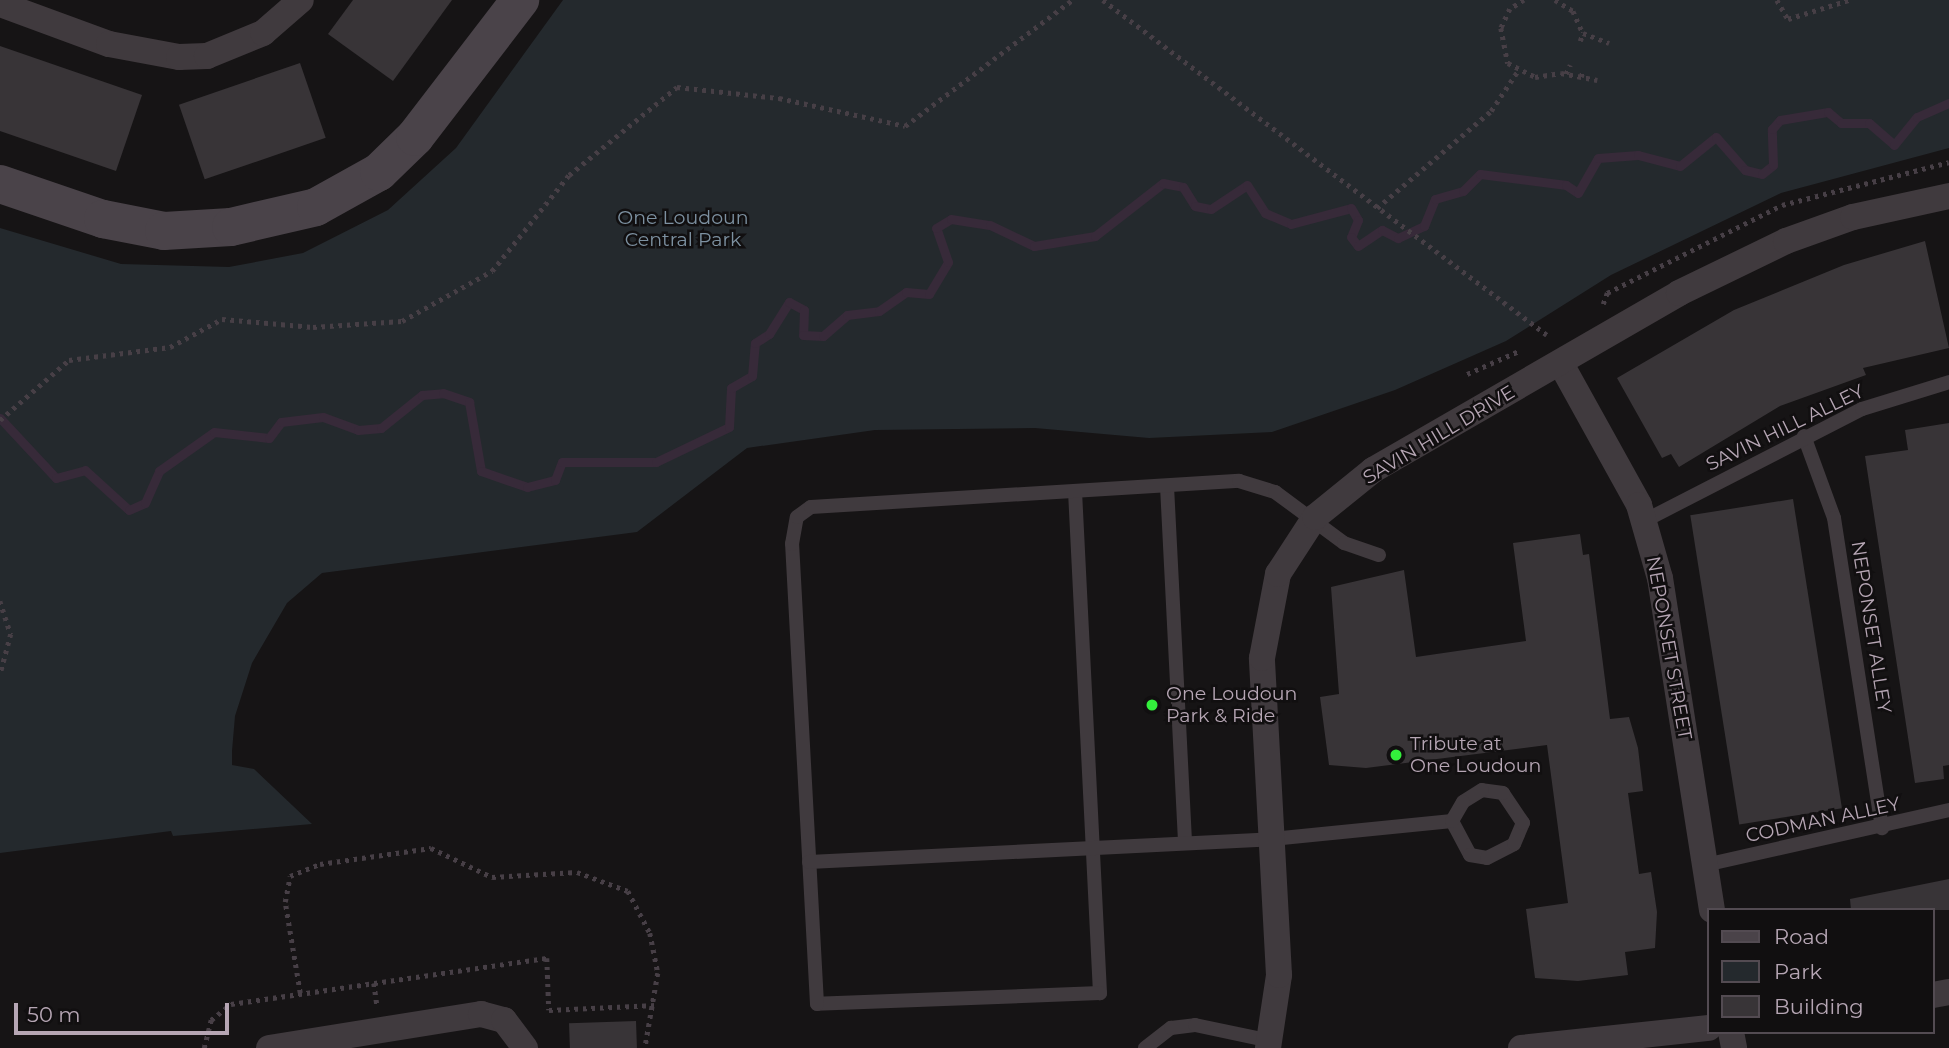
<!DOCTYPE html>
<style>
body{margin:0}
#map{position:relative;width:1949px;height:1048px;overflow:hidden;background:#161415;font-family:Montserrat,sans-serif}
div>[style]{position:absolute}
.green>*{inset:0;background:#24292d}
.stream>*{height:9px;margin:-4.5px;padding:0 4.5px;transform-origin:4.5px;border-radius:4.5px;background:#372a39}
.building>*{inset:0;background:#383437;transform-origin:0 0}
.path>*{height:4.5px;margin-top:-2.25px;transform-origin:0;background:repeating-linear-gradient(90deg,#473f46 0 3.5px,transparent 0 8.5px)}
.lane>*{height:14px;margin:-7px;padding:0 7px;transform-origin:7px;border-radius:7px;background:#403a3e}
.street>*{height:26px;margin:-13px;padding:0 13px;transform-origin:13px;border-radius:13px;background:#403a3e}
.secondary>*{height:38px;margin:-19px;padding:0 19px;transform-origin:19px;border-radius:19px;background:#4a4349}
.dots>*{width:19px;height:19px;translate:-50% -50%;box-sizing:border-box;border:4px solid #110f10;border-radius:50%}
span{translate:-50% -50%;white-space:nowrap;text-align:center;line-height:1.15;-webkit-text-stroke:5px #110f10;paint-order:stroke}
.park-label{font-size:19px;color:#7d91a1}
.street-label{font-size:19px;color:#b6a6b4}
.poi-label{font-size:19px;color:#b6a6b4}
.left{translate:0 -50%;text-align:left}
.legend{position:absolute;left:1707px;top:908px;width:228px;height:126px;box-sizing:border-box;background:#110f10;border:2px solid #534b52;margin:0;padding:9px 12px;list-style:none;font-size:21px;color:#b6a6b4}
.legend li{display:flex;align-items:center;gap:14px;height:35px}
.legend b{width:35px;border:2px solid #534b52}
.scale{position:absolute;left:14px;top:1003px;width:215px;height:32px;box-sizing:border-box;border:4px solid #b6a6b4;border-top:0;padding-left:9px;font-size:21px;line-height:24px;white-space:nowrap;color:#b6a6b4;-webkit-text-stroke:5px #110f10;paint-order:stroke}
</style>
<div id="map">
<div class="green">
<div style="clip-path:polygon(563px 0,1949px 0,1949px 148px,1781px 193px,1611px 275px,1506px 341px,1395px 390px,1272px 432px,1149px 438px,1035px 428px,875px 430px,747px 448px,637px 532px,322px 573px,287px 603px,252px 663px,235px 716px,232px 751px,232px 765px,254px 769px,312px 824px,173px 836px,171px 831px,0 853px,0 228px,121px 264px,229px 267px,303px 253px,388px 210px,456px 148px)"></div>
</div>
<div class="stream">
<div style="left:0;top:418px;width:82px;rotate:47deg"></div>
<div style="left:56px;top:478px;width:30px;rotate:-15deg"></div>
<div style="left:85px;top:470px;width:59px;rotate:42.3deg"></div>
<div style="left:129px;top:510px;width:17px;rotate:-24deg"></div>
<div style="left:145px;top:503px;width:35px;rotate:-66deg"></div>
<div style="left:159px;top:471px;width:67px;rotate:-35.3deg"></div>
<div style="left:214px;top:432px;width:55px;rotate:6.2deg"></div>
<div style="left:269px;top:438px;width:20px;rotate:-53deg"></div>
<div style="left:281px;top:422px;width:42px;rotate:-6.8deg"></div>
<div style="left:323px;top:417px;width:37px;rotate:20deg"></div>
<div style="left:358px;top:430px;width:23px;rotate:-5deg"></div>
<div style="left:381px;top:428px;width:53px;rotate:-38.8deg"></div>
<div style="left:422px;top:395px;width:21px;rotate:-5deg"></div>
<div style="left:443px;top:393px;width:28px;rotate:19deg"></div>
<div style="left:469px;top:402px;width:70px;rotate:80.1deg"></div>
<div style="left:481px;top:471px;width:49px;rotate:19.2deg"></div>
<div style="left:527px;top:487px;width:29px;rotate:-14deg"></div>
<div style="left:555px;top:480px;width:19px;rotate:-69deg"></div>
<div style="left:562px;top:462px;width:94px"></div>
<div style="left:656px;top:462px;width:81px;rotate:-25.6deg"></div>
<div style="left:729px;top:427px;width:39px;rotate:-87deg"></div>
<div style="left:731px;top:388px;width:24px;rotate:-30deg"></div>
<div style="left:752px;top:376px;width:33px;rotate:-85deg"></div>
<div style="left:755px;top:343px;width:17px;rotate:-33deg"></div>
<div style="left:769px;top:334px;width:38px;rotate:-58deg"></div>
<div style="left:789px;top:302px;width:17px;rotate:28deg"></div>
<div style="left:804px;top:310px;width:25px;rotate:92deg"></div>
<div style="left:803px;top:335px;width:20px;rotate:3deg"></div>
<div style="left:823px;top:336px;width:32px;rotate:-41deg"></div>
<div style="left:847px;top:315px;width:32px;rotate:-7deg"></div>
<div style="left:879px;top:311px;width:33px;rotate:-35deg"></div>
<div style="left:906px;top:292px;width:23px;rotate:5deg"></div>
<div style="left:929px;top:294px;width:37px;rotate:-59deg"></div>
<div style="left:948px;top:262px;width:36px;rotate:-109deg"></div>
<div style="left:936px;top:228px;width:17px;rotate:-31deg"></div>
<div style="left:951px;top:219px;width:39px;rotate:9deg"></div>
<div style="left:990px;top:225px;width:49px;rotate:25.5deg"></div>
<div style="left:1034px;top:246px;width:62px;rotate:-9.3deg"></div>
<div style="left:1095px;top:236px;width:86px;rotate:-37.9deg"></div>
<div style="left:1163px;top:183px;width:20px;rotate:11deg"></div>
<div style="left:1183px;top:187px;width:22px;rotate:58deg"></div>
<div style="left:1195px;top:206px;width:16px;rotate:11deg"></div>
<div style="left:1211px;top:209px;width:43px;rotate:-33.7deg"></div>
<div style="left:1247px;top:185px;width:33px;rotate:57deg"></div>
<div style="left:1265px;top:213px;width:28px;rotate:23deg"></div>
<div style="left:1291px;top:224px;width:62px;rotate:-14.9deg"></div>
<div style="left:1351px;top:208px;width:14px;rotate:60deg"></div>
<div style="left:1358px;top:220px;width:18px;rotate:112deg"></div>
<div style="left:1351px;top:237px;width:11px;rotate:52deg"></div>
<div style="left:1358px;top:246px;width:29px;rotate:-34deg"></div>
<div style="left:1382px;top:230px;width:18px;rotate:27deg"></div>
<div style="left:1398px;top:238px;width:29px;rotate:-25deg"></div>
<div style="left:1424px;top:226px;width:29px;rotate:-68deg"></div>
<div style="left:1435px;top:199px;width:29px;rotate:-16deg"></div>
<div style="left:1463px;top:191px;width:24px;rotate:-45deg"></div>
<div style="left:1480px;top:174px;width:87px;rotate:7.3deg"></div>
<div style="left:1566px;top:185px;width:14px;rotate:34deg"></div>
<div style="left:1578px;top:193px;width:40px;rotate:-60.3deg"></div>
<div style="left:1598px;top:158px;width:40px;rotate:-4.3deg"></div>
<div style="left:1638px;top:155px;width:43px;rotate:14.7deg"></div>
<div style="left:1680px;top:166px;width:46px;rotate:-38.9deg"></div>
<div style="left:1716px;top:137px;width:44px;rotate:48.7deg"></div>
<div style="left:1745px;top:170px;width:17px;rotate:13deg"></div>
<div style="left:1762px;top:174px;width:14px;rotate:-39deg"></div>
<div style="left:1773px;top:165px;width:36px;rotate:-92deg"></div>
<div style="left:1772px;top:129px;width:12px;rotate:-48deg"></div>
<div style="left:1780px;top:120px;width:49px;rotate:-9.5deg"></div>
<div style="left:1828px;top:112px;width:17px;rotate:40deg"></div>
<div style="left:1841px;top:123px;width:28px"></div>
<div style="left:1869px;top:123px;width:33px;rotate:41deg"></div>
<div style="left:1894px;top:145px;width:36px;rotate:-51deg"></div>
<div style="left:1917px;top:117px;width:35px;rotate:-24deg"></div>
</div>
<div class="building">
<div style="clip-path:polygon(353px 0,452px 0,393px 81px,328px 34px)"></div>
<div style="clip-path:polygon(0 46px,142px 95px,116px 171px,0 131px)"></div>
<div style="left:300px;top:63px;width:79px;height:128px;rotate:71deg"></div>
<div style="clip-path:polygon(1925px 241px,1949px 348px,1863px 368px,1866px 375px,1780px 406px,1679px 467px,1671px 454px,1662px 458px,1617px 378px,1734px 310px,1844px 265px)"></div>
<div style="clip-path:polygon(1949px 423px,1949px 765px,1943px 766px,1944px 779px,1915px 783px,1865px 456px,1908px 450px,1905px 430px)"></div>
<div style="left:1793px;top:499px;width:313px;height:104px;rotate:81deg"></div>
<div style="clip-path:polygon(1580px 534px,1583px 555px,1589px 554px,1610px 719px,1629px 717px,1638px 748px,1643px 791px,1628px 793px,1639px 874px,1651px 872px,1657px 912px,1655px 948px,1625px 952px,1628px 975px,1578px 981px,1535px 978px,1526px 909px,1568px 903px,1547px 745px,1366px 768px,1329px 765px,1320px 697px,1339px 694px,1331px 587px,1404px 570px,1416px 657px,1526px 641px,1513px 543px)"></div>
<div style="clip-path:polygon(1949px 879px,1949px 910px,1851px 910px,1850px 899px)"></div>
<div style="left:636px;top:1021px;width:27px;height:67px;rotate:88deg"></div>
</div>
<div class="path">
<div style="left:1103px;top:0;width:556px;rotate:37.03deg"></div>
<div style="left:1524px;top:0;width:17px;rotate:147deg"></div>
<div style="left:1510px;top:9px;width:21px;rotate:115deg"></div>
<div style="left:1501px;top:28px;width:36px;rotate:79deg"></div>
<div style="left:1508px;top:63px;width:30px;rotate:27deg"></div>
<div style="left:1535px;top:77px;width:26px;rotate:-9deg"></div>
<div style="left:1561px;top:73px;width:37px;rotate:11deg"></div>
<div style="left:1555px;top:0;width:21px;rotate:31deg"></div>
<div style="left:1573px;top:11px;width:24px;rotate:66deg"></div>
<div style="left:1583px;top:33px;width:28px;rotate:21deg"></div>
<div style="left:1777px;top:0;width:22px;rotate:60deg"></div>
<div style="left:1788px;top:19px;width:64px;rotate:-17.3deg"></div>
<div style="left:1580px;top:41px;width:9px;rotate:-69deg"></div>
<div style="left:1566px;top:74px;width:10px;rotate:-66deg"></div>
<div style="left:1581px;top:77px;width:7px;rotate:-74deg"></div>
<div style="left:1377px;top:208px;width:150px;rotate:-40.4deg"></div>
<div style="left:1491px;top:111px;width:47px;rotate:-56.3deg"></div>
<div style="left:1603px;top:304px;width:12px;rotate:-70deg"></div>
<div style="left:1607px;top:293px;width:196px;rotate:-26.7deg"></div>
<div style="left:1782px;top:205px;width:172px;rotate:-14.4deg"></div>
<div style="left:1467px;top:374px;width:57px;rotate:-23.9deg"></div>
<div style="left:0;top:420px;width:91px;rotate:-41deg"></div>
<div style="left:69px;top:360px;width:102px;rotate:-7.3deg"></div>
<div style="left:170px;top:347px;width:59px;rotate:-28.3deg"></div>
<div style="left:222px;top:319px;width:91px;rotate:5deg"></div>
<div style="left:313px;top:327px;width:89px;rotate:-3.9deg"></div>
<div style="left:402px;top:321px;width:103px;rotate:-29.1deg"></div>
<div style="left:492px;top:271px;width:123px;rotate:-51.3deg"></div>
<div style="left:569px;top:175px;width:139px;rotate:-39.2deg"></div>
<div style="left:677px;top:87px;width:103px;rotate:6.2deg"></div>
<div style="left:779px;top:98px;width:129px;rotate:12.5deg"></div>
<div style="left:905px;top:126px;width:209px;rotate:-37deg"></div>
<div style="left:0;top:601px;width:35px;rotate:72deg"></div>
<div style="left:11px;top:634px;width:42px;rotate:105deg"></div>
<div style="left:374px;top:983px;width:22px;rotate:82deg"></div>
<div style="left:300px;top:993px;width:92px;rotate:-99.4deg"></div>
<div style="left:285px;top:902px;width:26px;rotate:-79deg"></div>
<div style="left:290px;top:876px;width:32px;rotate:-22deg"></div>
<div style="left:320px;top:864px;width:112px;rotate:-8.2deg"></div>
<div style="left:431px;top:848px;width:68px;rotate:25.4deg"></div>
<div style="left:492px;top:877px;width:85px;rotate:-3.4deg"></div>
<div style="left:577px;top:872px;width:54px;rotate:20.4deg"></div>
<div style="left:628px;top:891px;width:47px;rotate:62.4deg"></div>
<div style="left:650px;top:933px;width:41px;rotate:78.7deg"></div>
<div style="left:658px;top:973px;width:76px;rotate:99.8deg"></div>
<div style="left:204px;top:1048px;width:29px;rotate:-76deg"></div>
<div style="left:211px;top:1020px;width:26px;rotate:-39deg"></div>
<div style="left:231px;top:1004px;width:319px;rotate:-8.3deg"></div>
<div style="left:547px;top:958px;width:52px;rotate:87.8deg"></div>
<div style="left:549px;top:1010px;width:107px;rotate:-2.7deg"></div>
</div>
<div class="lane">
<div style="left:1804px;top:436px;width:87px;rotate:69.9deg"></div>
<div style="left:1834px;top:518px;width:314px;rotate:81.2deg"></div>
<div style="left:1167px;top:486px;width:357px;rotate:87.1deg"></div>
<div style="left:1075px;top:491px;width:503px;rotate:87.15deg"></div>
<div style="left:1100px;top:993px;width:283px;rotate:177.8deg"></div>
<div style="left:817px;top:1004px;width:461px;rotate:-93.1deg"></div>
<div style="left:792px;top:544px;width:27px;rotate:-80deg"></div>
<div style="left:797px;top:517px;width:17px;rotate:-36deg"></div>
<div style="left:811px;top:507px;width:429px;rotate:-3.5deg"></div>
<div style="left:1239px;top:481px;width:38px;rotate:17deg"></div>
<div style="left:1275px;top:492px;width:86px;rotate:36.5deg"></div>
<div style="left:1344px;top:543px;width:37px;rotate:19deg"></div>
<div style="left:1644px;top:521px;width:245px;rotate:-27.2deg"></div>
<div style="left:1862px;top:409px;width:91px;rotate:-17.2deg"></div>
<div style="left:809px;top:862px;width:464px;rotate:-2.8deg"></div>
<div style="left:1272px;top:839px;width:181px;rotate:-5.7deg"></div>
<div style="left:1452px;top:821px;width:38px;rotate:62deg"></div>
<div style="left:1470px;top:855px;width:17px;rotate:10deg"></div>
<div style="left:1487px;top:858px;width:30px;rotate:-27deg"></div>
<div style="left:1514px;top:844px;width:23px;rotate:-67deg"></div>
<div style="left:1523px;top:823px;width:36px;rotate:-124deg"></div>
<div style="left:1503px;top:793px;width:21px;rotate:-172deg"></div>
<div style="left:1482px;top:790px;width:22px;rotate:148deg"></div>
<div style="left:1463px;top:802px;width:22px;rotate:120deg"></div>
<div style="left:1705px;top:865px;width:250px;rotate:-12.7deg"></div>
<div style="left:1145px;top:1048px;width:33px;rotate:-38deg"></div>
<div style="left:1171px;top:1028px;width:24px;rotate:-7deg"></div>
<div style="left:1195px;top:1025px;width:78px;rotate:11.9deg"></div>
</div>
<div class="street">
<div style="left:0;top:4px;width:116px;rotate:20.2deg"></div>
<div style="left:109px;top:44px;width:71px;rotate:10.5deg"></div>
<div style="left:179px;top:57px;width:28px;rotate:-2deg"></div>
<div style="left:207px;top:56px;width:61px;rotate:-22.3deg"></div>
<div style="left:263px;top:33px;width:50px;rotate:-41deg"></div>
<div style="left:1561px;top:364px;width:161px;rotate:61deg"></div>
<div style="left:1639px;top:505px;width:76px;rotate:74deg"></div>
<div style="left:1660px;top:578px;width:336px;rotate:81.1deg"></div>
<div style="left:1933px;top:995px;width:16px;rotate:-11deg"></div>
<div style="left:1731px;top:1032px;width:16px;rotate:79deg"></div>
<div style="left:269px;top:1048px;width:215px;rotate:-9.1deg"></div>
<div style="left:481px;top:1014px;width:24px;rotate:15deg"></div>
<div style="left:504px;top:1020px;width:35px;rotate:53deg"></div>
<div style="left:1268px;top:1048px;width:74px;rotate:-81.4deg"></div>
<div style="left:1279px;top:975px;width:317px;rotate:-93.1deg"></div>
<div style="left:1262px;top:658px;width:86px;rotate:-79.2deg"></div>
<div style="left:1278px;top:574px;width:68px;rotate:-57deg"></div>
<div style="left:1315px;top:517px;width:75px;rotate:-39deg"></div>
<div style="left:1373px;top:470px;width:354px;rotate:-30deg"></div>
<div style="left:1679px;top:293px;width:119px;rotate:-25.9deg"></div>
<div style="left:1786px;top:241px;width:71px;rotate:-19.7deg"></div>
<div style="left:1853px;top:217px;width:98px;rotate:-12.3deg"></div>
<div style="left:1521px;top:1048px;width:189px;rotate:-6.1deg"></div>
</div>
<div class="secondary">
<div style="left:0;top:184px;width:109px;rotate:18.8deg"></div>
<div style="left:103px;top:219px;width:62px;rotate:11.1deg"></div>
<div style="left:164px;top:231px;width:67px;rotate:-3.4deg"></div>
<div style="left:231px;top:227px;width:87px;rotate:-13.2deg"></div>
<div style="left:316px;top:207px;width:72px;rotate:-29.1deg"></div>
<div style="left:379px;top:172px;width:50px;rotate:-44.2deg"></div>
<div style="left:415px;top:137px;width:173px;rotate:-52.5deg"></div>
</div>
<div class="dots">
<div style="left:1152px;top:705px;background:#33ef3c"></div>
<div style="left:1396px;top:755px;background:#33ef3c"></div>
</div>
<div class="park-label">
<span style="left:683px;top:229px">One Loudoun<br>Central Park</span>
</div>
<div class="street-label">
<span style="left:1785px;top:428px;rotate:-26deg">SAVIN HILL ALLEY</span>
<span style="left:1439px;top:435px;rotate:-31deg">SAVIN HILL DRIVE</span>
<span style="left:1871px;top:627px;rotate:81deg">NEPONSET ALLEY</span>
<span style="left:1669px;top:648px;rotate:80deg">NEPONSET STREET</span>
<span style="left:1823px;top:820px;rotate:-12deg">CODMAN ALLEY</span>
</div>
<div class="poi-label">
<span class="left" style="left:1166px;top:705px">One Loudoun<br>Park &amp; Ride</span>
<span class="left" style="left:1410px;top:755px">Tribute at<br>One Loudoun</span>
</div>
<ul class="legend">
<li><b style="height:9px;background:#4a4349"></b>Road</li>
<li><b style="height:19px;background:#24292d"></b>Park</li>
<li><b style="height:19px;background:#383437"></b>Building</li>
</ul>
<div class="scale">50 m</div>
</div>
